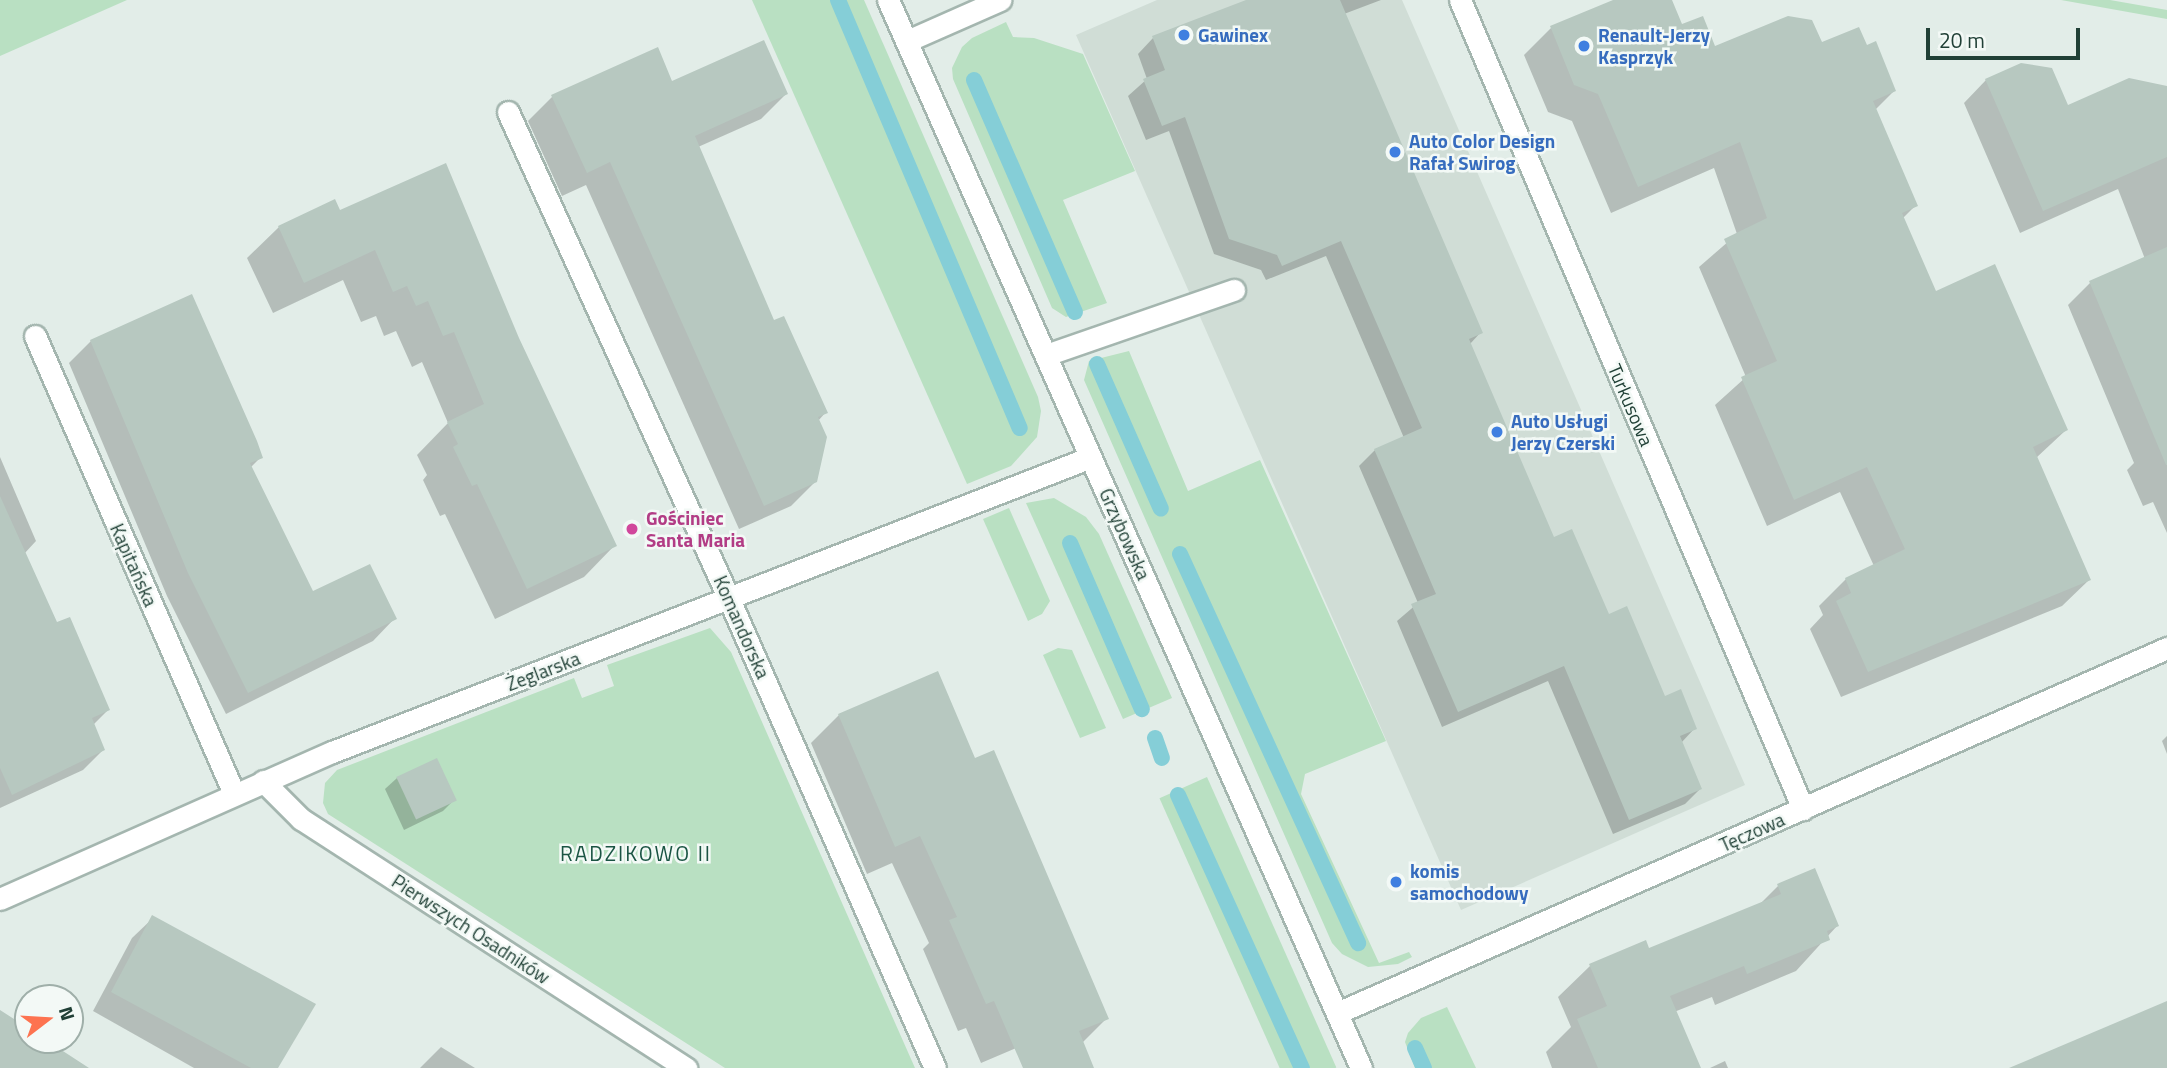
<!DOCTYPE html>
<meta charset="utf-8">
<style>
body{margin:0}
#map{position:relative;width:2167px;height:1068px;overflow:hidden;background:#e2ede8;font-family:"Titillium Web",sans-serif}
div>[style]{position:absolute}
.built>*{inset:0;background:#d0ddd6}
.green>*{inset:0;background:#b9e0c2;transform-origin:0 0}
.shadow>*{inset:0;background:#0003}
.stream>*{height:16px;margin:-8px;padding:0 8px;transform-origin:8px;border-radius:8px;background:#85ced7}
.building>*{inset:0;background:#b7c8c0;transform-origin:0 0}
.roads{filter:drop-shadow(2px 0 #a4b6af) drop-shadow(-2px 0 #a4b6af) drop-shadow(0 2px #a4b6af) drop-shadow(0 -2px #a4b6af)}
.service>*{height:21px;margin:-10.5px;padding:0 10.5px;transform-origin:10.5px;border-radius:10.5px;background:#fff}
.minor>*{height:21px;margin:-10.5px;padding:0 10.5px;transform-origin:10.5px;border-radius:10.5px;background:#fff}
.tertiary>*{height:21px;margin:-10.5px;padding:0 10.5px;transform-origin:10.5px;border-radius:10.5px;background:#fff}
.dots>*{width:19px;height:19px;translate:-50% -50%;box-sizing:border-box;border:4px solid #f3f9f6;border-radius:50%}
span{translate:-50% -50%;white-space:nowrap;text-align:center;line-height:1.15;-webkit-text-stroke:5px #f3f9f6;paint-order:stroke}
.shop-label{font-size:19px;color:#366cbe;font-weight:700}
.left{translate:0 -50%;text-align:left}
.street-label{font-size:19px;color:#204036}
.hotel-label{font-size:19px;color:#b23c85;font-weight:700}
.neighbourhood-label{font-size:21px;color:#1a5443;letter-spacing:2px}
.north{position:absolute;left:14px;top:984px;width:70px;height:70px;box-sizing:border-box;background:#f3f9f6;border:2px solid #9fafa9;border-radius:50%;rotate:73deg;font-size:19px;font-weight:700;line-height:28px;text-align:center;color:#204036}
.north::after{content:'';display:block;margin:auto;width:24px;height:32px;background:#fd7350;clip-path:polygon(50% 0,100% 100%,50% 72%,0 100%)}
.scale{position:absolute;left:1926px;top:28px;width:154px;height:32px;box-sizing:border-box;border:4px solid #204036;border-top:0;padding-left:9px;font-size:21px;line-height:24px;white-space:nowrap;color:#204036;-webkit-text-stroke:5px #f3f9f6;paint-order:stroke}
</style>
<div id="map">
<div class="built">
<div style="clip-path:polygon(1157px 0,1402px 0,1745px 785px,1461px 910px,1076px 35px)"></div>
</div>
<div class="green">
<div style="clip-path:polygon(0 0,127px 0,0 56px)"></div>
<div style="clip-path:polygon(752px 0,864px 0,1038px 397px,1041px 411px,1037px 437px,1011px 466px,967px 484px)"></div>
<div style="clip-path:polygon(2061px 0,2110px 0,2167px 10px,2167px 19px)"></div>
<div style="clip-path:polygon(1006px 22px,1013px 37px,1034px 38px,1083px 54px,1135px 171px,1063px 200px,1107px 303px,1066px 317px,1052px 308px,953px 79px,952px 68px,962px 47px,972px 38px)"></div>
<div style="clip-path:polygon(1129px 351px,1188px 491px,1260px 460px,1386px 741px,1305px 774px,1301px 794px,1379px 963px,1409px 952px,1412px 957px,1398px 964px,1368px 967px,1342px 954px,1332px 943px,1084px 380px,1089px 361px)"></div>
<div style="clip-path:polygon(1054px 498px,1086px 517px,1099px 534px,1172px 698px,1123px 719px,1026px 503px)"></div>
<div style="clip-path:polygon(1009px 508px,1050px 601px,1042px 614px,1028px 621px,983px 519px)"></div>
<div style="clip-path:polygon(710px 628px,731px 652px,915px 1068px,725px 1068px,328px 814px,323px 803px,325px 783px,337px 770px,574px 678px,582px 698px,614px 686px,607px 665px)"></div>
<div style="clip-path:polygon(1058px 648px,1072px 650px,1106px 728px,1080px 738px,1043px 655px)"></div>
<div style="left:1207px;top:777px;width:318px;height:52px;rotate:66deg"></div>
<div style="clip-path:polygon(1447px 1007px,1476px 1068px,1415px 1068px,1405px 1042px,1408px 1033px,1421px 1018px)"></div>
</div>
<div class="shadow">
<div style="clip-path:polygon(1249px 0,1381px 0,1344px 14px,1481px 332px,1470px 344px,1553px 539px,1664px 698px,1695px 728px,1681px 743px,1700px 789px,1685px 804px,1613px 834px,1548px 681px,1442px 727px,1397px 621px,1418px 603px,1359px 466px,1375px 450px,1404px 438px,1326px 256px,1266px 280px,1261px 270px,1214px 254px,1169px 131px,1146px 140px,1128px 96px,1147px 79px,1138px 54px,1153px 38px)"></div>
<div style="clip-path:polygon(1618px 0,1653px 0,1681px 26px,1715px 48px,1867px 47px,1894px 91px,1875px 110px,1916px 205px,1902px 219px,1935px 293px,2066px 430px,2036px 458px,2089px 580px,2062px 606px,1841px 697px,1810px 629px,1823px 615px,1819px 606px,1846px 579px,1874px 566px,1840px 492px,1767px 526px,1715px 405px,1746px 377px,1699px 267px,1737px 234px,1714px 168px,1611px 213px,1572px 121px,1548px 112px,1524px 55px,1551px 28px)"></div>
<div style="clip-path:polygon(1986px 80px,2067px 108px,2167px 88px,2167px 533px,2153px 502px,2143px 506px,2127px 470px,2134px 463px,2068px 305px,2090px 283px,2145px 259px,2118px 189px,2020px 233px,1964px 103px)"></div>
<div style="clip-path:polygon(672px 83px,786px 94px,761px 119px,698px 147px,773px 322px,826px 412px,818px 421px,816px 481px,791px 506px,739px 529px,586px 185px,562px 196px,528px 121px,552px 97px)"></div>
<div style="clip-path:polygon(339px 212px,517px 339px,615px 545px,584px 577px,495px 619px,445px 514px,440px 516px,423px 480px,427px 475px,417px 455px,448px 423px,422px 362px,412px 367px,396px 331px,384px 336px,376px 316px,361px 322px,343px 280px,273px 313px,247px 258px,279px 227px)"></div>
<div style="clip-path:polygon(91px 341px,261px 457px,251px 467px,312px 593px,395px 618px,373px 641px,226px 714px,167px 596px,69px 363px)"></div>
<div style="clip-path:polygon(0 457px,36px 541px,24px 554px,56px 625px,108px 710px,93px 725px,103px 750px,83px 770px,0 808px)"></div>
<div style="clip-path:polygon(839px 715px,974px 761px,1107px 1018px,1079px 1046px,1021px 1046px,981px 1063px,966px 1028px,958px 1031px,923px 949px,929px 943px,892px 863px,867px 874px,811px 743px)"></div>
<div style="clip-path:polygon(2167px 736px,2167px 754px,2162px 741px)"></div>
<div style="clip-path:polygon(436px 760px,455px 799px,443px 811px,404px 830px,385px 789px,397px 778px)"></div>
<div style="clip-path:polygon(1778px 886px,1837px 926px,1796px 971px,1715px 1005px,1712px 997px,1674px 1012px,1699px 1068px,1552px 1068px,1546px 1052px,1571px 1027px,1558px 997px,1590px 966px,1648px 950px,1760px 904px)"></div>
<div style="clip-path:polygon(153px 918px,276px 1068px,194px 1068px,93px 1011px,132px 938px)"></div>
<div style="clip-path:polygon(441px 1047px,475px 1068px,420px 1068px)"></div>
<div style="clip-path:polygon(1725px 1061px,1728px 1068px,1710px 1068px)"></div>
</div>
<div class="stream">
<div style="left:838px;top:0;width:465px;rotate:67deg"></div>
<div style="left:974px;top:80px;width:253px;rotate:66.5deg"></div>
<div style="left:1097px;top:364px;width:158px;rotate:66.2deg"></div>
<div style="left:1070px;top:543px;width:181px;rotate:66.6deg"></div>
<div style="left:1180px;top:554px;width:428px;rotate:65.4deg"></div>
<div style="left:1155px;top:738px;width:21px;rotate:71deg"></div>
<div style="left:1178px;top:795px;width:300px;rotate:65.6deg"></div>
<div style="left:1415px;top:1048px;width:22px;rotate:66deg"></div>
</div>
<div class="building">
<div style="clip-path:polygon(1246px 0,1340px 0,1483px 333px,1469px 339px,1554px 537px,1572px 529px,1609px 614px,1627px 606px,1665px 696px,1681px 689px,1697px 729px,1680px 736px,1702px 789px,1629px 820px,1564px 666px,1458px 712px,1411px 604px,1436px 594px,1374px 449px,1422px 428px,1341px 241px,1282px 266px,1277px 255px,1229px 239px,1185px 117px,1162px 126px,1143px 79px,1165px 70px,1152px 36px)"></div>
<div style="clip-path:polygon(1613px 0,1672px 0,1682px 24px,1703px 16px,1715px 46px,1788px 16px,1812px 20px,1822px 42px,1859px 27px,1867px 45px,1876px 41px,1896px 91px,1873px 101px,1918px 206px,1902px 213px,1936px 291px,1995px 264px,2068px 430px,2033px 447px,2091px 580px,1868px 672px,1836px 601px,1851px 593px,1845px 578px,1905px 549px,1867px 467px,1794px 500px,1741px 377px,1777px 361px,1724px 239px,1767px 218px,1740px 142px,1638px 187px,1598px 94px,1574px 85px,1550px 26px)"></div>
<div style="clip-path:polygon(764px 40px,788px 94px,695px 136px,774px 320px,784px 316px,828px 413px,818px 417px,827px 437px,817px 482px,764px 506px,610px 162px,587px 173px,551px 95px,658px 47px,672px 81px)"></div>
<div style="clip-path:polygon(2021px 63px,2052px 68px,2068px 105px,2129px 78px,2167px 86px,2167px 157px,2043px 211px,1985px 79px)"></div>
<div style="clip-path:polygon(446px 163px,519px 338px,617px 546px,527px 589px,477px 484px,472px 486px,453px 447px,458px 444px,447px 422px,484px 404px,454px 332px,443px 336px,428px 301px,416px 306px,407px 286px,393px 292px,375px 250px,304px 283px,278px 226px,335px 199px,340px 210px)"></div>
<div style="clip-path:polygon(2167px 247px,2167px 465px,2166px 465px,2089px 281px)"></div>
<div style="clip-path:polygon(192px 294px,257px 441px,263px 458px,250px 463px,313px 591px,370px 564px,397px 619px,248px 693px,188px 573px,90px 340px)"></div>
<div style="clip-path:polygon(0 496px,57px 622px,70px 617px,110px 710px,92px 718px,105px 750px,12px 795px,0 768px)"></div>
<div style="clip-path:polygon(938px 671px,975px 758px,994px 750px,1109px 1019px,1079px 1031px,1094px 1068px,1023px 1068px,994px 1001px,986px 1004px,949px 920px,957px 917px,920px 836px,895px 847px,838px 714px)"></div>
<div style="left:437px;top:758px;width:47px;height:45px;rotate:65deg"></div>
<div style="clip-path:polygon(1815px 868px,1839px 926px,1827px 931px,1830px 940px,1747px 974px,1744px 966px,1670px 996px,1701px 1068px,1598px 1068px,1577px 1019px,1607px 1006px,1589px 964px,1646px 940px,1649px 948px,1781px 894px,1777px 884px)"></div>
<div style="clip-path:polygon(152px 915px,316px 1004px,278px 1068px,251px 1068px,111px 992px)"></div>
<div style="clip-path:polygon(2167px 1001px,2167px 1068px,2009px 1068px)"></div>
<div style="clip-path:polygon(0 1010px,28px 1028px,28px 1040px,46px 1040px,89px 1068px,0 1068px)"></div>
</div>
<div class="roads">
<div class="service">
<div style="left:1046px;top:355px;width:199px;rotate:-19.1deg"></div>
</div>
<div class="minor">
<div style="left:1460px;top:0;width:879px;rotate:67.02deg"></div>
<div style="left:907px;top:41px;width:102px;rotate:-23.8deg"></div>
<div style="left:508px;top:112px;width:535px;rotate:65.59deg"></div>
<div style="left:729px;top:599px;width:512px;rotate:66.29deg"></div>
<div style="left:35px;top:336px;width:499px;rotate:66.5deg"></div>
<div style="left:263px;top:781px;width:54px;rotate:45deg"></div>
<div style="left:301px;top:819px;width:459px;rotate:32.9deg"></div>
<div style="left:0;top:899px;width:363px;rotate:-23.9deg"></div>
<div style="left:332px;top:752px;width:814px;rotate:-21.24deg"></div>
<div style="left:1337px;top:1013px;width:907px;rotate:-23.74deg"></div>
</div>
<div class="tertiary">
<div style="left:888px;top:0;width:1168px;rotate:66.11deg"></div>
</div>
</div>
<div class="dots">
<div style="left:1184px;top:35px;background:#3f7fe0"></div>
<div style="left:1584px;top:46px;background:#3f7fe0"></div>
<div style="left:1395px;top:152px;background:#3f7fe0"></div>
<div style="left:1497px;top:432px;background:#3f7fe0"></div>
<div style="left:632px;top:529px;background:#d1479c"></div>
<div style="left:1396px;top:882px;background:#3f7fe0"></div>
</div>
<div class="shop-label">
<span class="left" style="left:1198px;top:35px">Gawinex</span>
<span class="left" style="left:1598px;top:46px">Renault-Jerzy<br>Kasprzyk</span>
<span class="left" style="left:1409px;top:152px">Auto Color Design<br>Rafał Swirog</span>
<span class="left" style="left:1511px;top:432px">Auto Usługi<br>Jerzy Czerski</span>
<span class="left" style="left:1410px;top:882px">komis<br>samochodowy</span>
</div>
<div class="street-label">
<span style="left:1631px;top:405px;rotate:67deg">Turkusowa</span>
<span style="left:1125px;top:534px;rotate:66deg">Grzybowska</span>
<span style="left:134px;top:565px;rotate:66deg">Kapitańska</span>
<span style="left:742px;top:627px;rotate:66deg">Komandorska</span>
<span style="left:543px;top:671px;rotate:-21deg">Żeglarska</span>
<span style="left:1752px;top:832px;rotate:-24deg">Tęczowa</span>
<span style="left:471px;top:929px;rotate:33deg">Pierwszych Osadników</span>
</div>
<div class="hotel-label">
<span class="left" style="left:646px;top:529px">Gościniec<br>Santa Maria</span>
</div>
<div class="neighbourhood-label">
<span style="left:636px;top:853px">RADZIKOWO II</span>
</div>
<div class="north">N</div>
<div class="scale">20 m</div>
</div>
